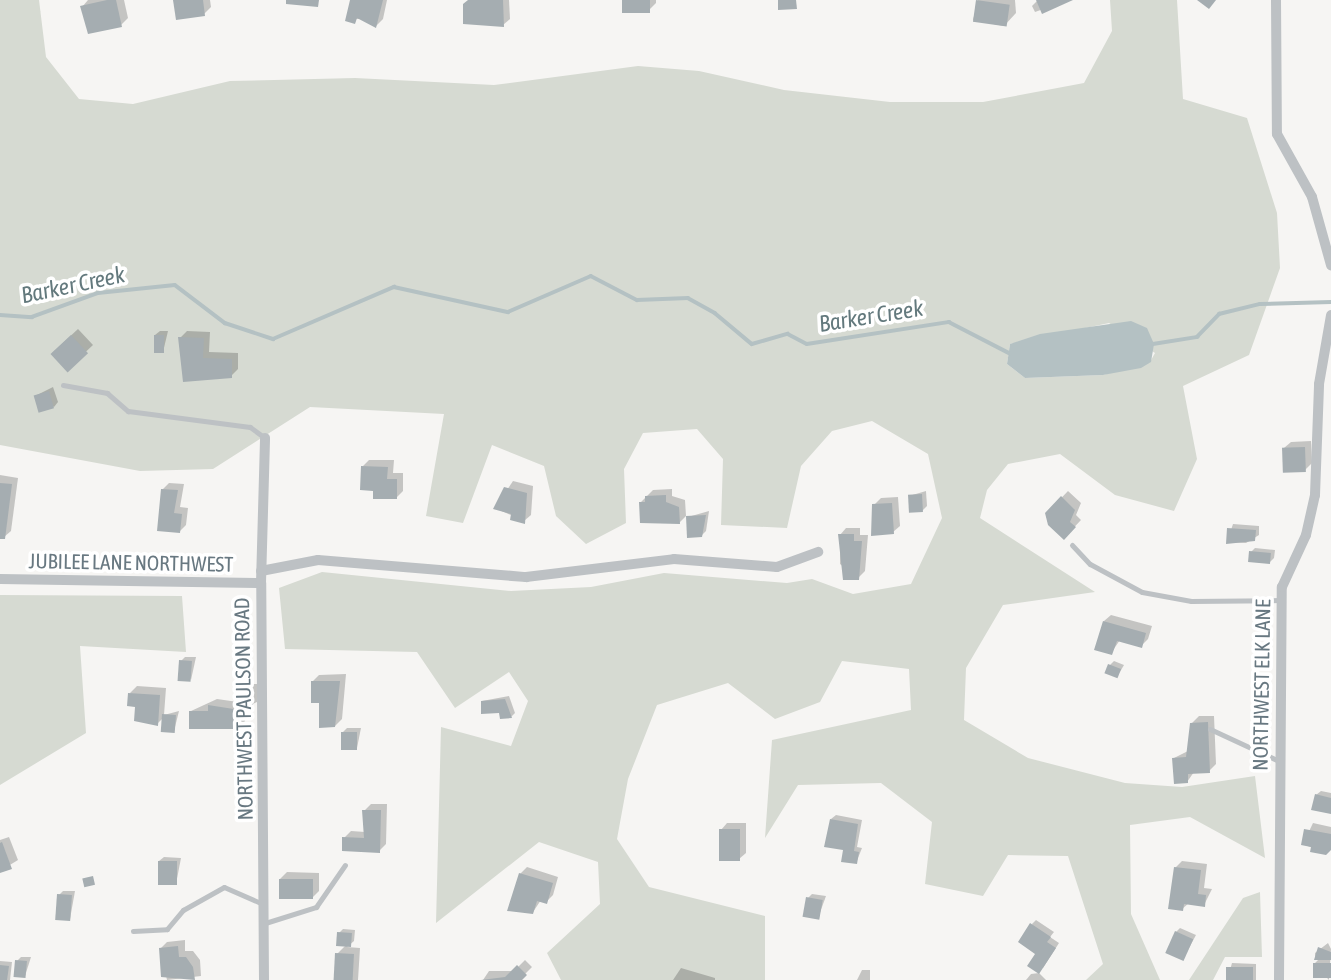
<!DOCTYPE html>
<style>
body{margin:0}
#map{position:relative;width:1331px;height:980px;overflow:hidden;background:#f6f5f3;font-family:"Asap Condensed",sans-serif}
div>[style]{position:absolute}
.green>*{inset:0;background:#d6dad2}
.water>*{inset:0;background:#b4c1c3}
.shadow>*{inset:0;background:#0003;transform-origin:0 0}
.stream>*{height:3.5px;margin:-1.75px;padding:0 1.75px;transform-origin:1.75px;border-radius:1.75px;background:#b4c1c3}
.building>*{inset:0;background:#a5adb1;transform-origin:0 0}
.service>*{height:5px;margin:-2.5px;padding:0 2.5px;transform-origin:2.5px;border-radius:2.5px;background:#bdc1c4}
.minor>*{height:10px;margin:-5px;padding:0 5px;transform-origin:5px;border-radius:5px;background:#bdc1c4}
span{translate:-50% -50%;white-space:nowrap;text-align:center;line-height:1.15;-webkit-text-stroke:7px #fff;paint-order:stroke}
.street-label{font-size:21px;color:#687881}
.water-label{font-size:23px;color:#63797d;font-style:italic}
</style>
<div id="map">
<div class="green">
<div style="clip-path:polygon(evenodd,0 0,39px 0,46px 57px,79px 99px,133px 104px,230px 81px,355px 78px,494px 85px,638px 66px,699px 71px,784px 90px,890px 102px,983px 102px,1084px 83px,1112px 31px,1110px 0,1177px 0,1183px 99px,1247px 118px,1277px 213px,1280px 268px,1249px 355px,1183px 386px,1197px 459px,1174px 511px,1115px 495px,1060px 454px,1008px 464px,987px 490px,980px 518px,1095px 592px,1003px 605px,966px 668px,964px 720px,1028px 758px,1125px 783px,1182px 787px,1255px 776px,1265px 858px,1190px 817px,1130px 825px,1131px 914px,1160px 980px,1086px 980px,1103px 964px,1068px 856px,1008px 855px,983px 896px,925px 884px,932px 822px,881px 783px,798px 785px,765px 838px,772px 740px,911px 710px,909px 669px,842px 661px,820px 702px,775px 719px,728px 683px,657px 705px,628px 779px,617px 839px,649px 887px,765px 916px,765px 980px,561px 980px,547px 953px,600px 904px,598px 862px,539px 842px,436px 923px,441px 727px,511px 746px,528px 701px,509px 672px,455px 708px,417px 652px,285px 649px,279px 588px,322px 572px,511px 591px,591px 587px,664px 573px,787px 583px,812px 579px,853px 594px,911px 584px,942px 518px,928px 454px,872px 421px,832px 431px,801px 466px,787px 528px,721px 525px,723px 459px,697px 429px,643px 433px,624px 469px,626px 523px,586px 544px,556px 516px,544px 466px,492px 445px,463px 523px,426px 516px,444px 414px,310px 407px,213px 469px,140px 471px,0 445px,0 0,1109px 323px,1155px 353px,1150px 362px,1103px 375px,1025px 378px,1007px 364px,1010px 344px,1109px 323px)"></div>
<div style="clip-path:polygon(0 595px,182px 596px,186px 652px,80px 646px,86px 733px,0 785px)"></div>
<div style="clip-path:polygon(1260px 892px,1262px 957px,1225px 957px,1213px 980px,1189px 980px,1243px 898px)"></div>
</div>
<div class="water">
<div style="clip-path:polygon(1131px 321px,1147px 328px,1154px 344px,1151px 362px,1141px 368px,1103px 375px,1025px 378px,1007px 364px,1010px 344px,1040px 334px)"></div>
</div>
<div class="shadow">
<div style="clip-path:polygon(88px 0,124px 0,128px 18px,121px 25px,82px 7px)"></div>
<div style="clip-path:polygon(174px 0,210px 0,211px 7px,204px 14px)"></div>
<div style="clip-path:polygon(352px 0,387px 0,383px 19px,376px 26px,372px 19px,347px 19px)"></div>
<div style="clip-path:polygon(469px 0,509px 0,510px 19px,503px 25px)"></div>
<div style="clip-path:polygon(624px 0,656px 0,656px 3px,649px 10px)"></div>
<div style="clip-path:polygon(978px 0,1015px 0,1016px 13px,1004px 26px,973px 20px)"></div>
<div style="clip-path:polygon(1038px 0,1069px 0,1035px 12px,1032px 6px)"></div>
<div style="left:78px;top:329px;width:22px;height:35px;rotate:47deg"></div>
<div style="clip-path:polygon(160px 331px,168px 331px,163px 352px,155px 335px)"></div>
<div style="clip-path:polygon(187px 331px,210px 332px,209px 352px,238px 353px,238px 369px,231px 376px,185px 380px,180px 338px)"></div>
<div style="clip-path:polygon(53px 387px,58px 402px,54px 407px,35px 396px)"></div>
<div style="clip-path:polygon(1311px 441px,1312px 463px,1305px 470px,1284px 448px,1291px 442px)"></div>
<div style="clip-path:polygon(369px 460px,394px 460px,393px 473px,403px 473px,403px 491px,396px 498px,375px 489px,363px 466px)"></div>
<div style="clip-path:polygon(0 475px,18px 478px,11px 531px,4px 537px,0 537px)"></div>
<div style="clip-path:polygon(513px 481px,533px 486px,531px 515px,524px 521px,495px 508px)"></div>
<div style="clip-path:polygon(169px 483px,184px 484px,180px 507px,188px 508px,186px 525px,179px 532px,162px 490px)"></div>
<div style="clip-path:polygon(672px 489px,672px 496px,685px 500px,686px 516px,679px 523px,640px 503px,653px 490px)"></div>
<div style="clip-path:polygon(926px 491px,927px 506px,922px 511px,909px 496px)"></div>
<div style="clip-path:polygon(1068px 491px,1081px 503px,1076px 515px,1081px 520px,1064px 538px,1047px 513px)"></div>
<div style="clip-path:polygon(898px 497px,900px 526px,893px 532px,874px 505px,881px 498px)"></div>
<div style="clip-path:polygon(709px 511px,706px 531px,701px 536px,688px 517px)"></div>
<div style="clip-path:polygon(1233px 524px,1259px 526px,1259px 535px,1246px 543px,1227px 542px)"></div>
<div style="clip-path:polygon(846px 528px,860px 528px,860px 535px,868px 535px,865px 571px,858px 578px,840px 564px,840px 535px)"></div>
<div style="clip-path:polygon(1255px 548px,1275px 550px,1274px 558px,1270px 562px,1251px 552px)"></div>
<div style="clip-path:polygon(1111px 615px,1152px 626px,1148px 639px,1141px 646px,1120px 640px,1111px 653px,1104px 621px)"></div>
<div style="clip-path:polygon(185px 657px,196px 657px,191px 680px,181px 661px)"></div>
<div style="clip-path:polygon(1114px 661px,1124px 665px,1117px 677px,1110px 665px)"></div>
<div style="clip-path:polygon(346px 674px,342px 719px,335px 726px,312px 682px,319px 675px)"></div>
<div style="clip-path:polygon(242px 684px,257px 684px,257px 702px,246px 707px,245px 721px,239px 728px,191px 711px,217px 699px,238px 702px)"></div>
<div style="clip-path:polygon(137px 686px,166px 688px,164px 715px,179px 711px,174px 731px,164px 717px,157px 724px,137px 705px,130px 693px)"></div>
<div style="clip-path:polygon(509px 696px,515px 713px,511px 717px,482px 701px)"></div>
<div style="clip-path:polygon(1199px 716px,1214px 716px,1216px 764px,1209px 771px,1194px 772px,1187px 782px,1174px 758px,1188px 751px,1192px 723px)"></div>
<div style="clip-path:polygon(347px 728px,361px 728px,357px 748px,343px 732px)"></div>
<div style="clip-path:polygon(1321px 791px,1331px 793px,1331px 812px,1316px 795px)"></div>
<div style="clip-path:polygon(371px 804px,387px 804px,386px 844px,379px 851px,344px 838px,351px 831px,365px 832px,364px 811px)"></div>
<div style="clip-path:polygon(836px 815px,862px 820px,857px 847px,862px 848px,856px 863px,831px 819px)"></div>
<div style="clip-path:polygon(727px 823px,746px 823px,746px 853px,739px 859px,721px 830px)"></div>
<div style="clip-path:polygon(1313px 823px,1331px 827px,1331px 848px,1325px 853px,1303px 844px)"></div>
<div style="clip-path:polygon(9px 837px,18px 860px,0 871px,0 840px)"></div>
<div style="clip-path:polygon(164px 857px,181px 858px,176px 884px,159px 861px)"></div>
<div style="clip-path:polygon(1182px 861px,1207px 864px,1204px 888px,1212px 889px,1204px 905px,1189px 903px,1182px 909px,1175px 868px)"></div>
<div style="clip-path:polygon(527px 867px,558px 877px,553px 895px,546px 902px,541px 900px,533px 912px,520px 874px)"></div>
<div style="clip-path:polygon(287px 872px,319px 873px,319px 891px,312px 898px,280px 879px)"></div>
<div style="clip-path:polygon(63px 891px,75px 891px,70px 919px,59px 895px)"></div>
<div style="clip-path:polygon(812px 894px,826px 896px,818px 918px,808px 898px)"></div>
<div style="clip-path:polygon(1036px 920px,1054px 932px,1050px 937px,1059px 943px,1043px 968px,1032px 924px)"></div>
<div style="clip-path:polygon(1180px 928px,1196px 935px,1183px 959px,1176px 932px)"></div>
<div style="clip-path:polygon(343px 929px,355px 930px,354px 941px,347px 947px,360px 948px,358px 980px,335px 980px,337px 954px,346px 945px,339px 933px)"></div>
<div style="clip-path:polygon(185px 940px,185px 951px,193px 951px,200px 960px,201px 976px,167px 980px,160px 949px,167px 942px)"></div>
<div style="clip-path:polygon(1328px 943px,1331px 949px,1329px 980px,1314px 964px,1320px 958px,1315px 958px,1315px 953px)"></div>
<div style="clip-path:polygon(21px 957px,31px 957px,25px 976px,17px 961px)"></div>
<div style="clip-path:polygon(525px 960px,532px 967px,519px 980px,483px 980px,489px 971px,514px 971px)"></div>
<div style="clip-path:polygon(0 961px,12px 962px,10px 980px,0 980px)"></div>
<div style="clip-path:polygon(1232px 963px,1256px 964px,1256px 980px,1227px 980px)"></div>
<div style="clip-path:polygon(681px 968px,715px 978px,715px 980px,673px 980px)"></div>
<div style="clip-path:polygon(862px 970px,870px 970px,870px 980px,857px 980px)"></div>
<div style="clip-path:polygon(1039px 973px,1046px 980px,1026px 980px,1031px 974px)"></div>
</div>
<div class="stream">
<div style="left:0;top:315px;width:32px;rotate:4deg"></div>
<div style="left:32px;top:317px;width:70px;rotate:-20deg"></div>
<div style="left:98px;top:293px;width:77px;rotate:-5.9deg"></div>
<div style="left:175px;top:285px;width:63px;rotate:37.2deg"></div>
<div style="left:225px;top:323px;width:51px;rotate:18.4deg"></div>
<div style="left:273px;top:339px;width:132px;rotate:-23.3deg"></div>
<div style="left:394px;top:287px;width:117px;rotate:12.4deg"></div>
<div style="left:508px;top:312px;width:90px;rotate:-23.4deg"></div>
<div style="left:591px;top:276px;width:52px;rotate:27.6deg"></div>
<div style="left:637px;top:300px;width:51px;rotate:-2.2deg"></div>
<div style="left:688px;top:298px;width:31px;rotate:29deg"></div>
<div style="left:715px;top:313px;width:48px;rotate:40deg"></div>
<div style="left:752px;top:344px;width:37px;rotate:-16deg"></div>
<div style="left:788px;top:334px;width:21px;rotate:28deg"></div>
<div style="left:807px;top:344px;width:144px;rotate:-8.8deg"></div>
<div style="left:949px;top:322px;width:68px;rotate:27.3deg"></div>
<div style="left:1153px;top:344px;width:45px;rotate:-9deg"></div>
<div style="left:1197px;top:337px;width:32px;rotate:-46deg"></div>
<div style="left:1219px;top:314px;width:42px;rotate:-13.7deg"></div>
<div style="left:1260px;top:304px;width:71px;rotate:-1.6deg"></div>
</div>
<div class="building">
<div style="clip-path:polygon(107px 0,116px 0,122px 27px,88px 34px,80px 6px)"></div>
<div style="clip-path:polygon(173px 0,203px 0,205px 16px,176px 20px)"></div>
<div style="clip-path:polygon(286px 0,319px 0,318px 7px,286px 4px)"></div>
<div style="clip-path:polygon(350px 0,383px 0,376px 28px,357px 18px,355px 24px,345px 21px)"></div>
<div style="clip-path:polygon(468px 0,503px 0,504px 27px,463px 24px,463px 4px)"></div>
<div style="left:622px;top:0;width:28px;height:13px"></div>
<div style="clip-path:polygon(778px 0,796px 0,797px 9px,778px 10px)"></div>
<div style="left:976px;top:0;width:34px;height:22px;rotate:8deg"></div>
<div style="clip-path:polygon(1036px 0,1073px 0,1042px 14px)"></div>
<div style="clip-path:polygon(1197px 0,1216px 0,1209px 9px)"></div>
<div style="left:71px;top:335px;width:25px;height:28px;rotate:47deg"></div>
<div style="left:154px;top:335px;width:10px;height:18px"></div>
<div style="clip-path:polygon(178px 337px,204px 338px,203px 358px,232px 359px,232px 378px,183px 382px)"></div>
<div style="left:49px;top:391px;width:18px;height:16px;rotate:74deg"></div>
<div style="left:1305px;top:447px;width:25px;height:23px;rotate:88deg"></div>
<div style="clip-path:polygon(361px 466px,388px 467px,387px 479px,397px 479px,397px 499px,373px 499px,373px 491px,360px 490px)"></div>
<div style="clip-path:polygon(0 483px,12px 484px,5px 539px,0 539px)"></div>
<div style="clip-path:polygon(504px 487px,527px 493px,525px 524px,510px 520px,511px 514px,493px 509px)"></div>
<div style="clip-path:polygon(161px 489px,178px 490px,174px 513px,182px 514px,180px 533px,157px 531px)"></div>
<div style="left:922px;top:494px;width:18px;height:14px;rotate:87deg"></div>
<div style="clip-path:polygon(666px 495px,666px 502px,679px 507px,680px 524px,640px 523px,639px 502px,645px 502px,645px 496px)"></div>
<div style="clip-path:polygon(1061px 496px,1075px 510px,1070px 522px,1076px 527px,1064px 540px,1048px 525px,1045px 513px)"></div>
<div style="clip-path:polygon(892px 503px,894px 534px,871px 536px,872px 504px)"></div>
<div style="clip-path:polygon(706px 515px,702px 537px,687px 538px,686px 516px)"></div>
<div style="clip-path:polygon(1227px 528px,1256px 530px,1255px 541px,1226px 544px)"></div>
<div style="clip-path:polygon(838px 534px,854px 534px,854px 541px,862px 541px,859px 580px,843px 580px)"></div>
<div style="left:1249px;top:551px;width:22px;height:11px;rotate:5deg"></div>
<div style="clip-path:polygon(1103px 621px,1146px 633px,1142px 648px,1117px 641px,1112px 655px,1094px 650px)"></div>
<div style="left:179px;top:660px;width:13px;height:21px;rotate:4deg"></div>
<div style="left:1108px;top:664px;width:14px;height:10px;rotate:21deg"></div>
<div style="clip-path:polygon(311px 681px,340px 681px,335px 727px,319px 728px,319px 703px,311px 703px)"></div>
<div style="left:236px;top:688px;width:17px;height:20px"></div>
<div style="clip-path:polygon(128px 693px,160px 695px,158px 726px,134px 721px,135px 707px,127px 706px)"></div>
<div style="clip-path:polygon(505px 699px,512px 718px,500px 719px,499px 713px,481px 714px,481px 701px)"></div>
<div style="clip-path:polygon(208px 705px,240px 710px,239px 729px,189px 729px,189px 711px,208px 711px)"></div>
<div style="left:162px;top:714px;width:14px;height:18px;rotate:4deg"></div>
<div style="clip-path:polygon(1208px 722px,1210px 773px,1188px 774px,1188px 783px,1174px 784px,1172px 758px,1186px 757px,1190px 723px)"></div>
<div style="left:341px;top:732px;width:16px;height:18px"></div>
<div style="clip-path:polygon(1315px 794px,1331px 798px,1331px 814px,1311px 810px)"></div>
<div style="clip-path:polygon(362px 810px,381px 810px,380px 853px,342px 851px,342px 837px,364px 838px)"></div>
<div style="clip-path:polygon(830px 819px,858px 824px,854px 851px,859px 852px,857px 864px,841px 862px,843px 850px,824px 847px)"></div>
<div style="left:719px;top:829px;width:21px;height:32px"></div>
<div style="clip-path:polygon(1304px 829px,1331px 834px,1331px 850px,1326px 855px,1310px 852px,1311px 847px,1301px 845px)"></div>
<div style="clip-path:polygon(2px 842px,12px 869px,0 873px,0 843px)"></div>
<div style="left:158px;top:861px;width:19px;height:24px"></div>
<div style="clip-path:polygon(1174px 867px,1201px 870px,1198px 894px,1206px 895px,1205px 907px,1184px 904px,1183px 911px,1168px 909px)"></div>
<div style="clip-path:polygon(519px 873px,553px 883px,547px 904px,537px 901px,533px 914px,507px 911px)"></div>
<div style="left:93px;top:876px;width:9px;height:11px;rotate:77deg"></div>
<div style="left:279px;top:879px;width:34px;height:20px"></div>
<div style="left:57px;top:894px;width:15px;height:26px;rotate:4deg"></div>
<div style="left:806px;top:897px;width:17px;height:20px;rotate:10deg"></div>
<div style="clip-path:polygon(1030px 923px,1051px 937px,1047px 942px,1056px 948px,1039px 974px,1027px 966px,1035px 954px,1018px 942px)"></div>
<div style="left:1175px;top:931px;width:20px;height:24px;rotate:24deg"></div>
<div style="left:337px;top:932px;width:15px;height:14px;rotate:4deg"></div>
<div style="clip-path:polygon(178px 946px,179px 957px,186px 957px,193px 967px,195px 980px,161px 977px,159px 948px)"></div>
<div style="clip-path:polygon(1318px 947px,1331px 952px,1331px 960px,1314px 960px)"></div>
<div style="left:335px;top:953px;width:19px;height:27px;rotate:3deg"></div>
<div style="left:15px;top:960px;width:12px;height:17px;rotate:5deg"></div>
<div style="left:1313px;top:963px;width:18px;height:15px"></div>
<div style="clip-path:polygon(0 965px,9px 966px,7px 980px,0 980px)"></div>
<div style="clip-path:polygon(517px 965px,527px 975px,522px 980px,481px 980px,505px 977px)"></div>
<div style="left:1226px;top:967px;width:27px;height:13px"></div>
</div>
<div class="service">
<div style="left:63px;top:385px;width:45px;rotate:10.3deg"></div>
<div style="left:107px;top:393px;width:28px;rotate:41deg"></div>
<div style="left:128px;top:411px;width:123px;rotate:7.5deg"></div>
<div style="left:250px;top:427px;width:19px;rotate:36deg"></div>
<div style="left:1072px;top:545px;width:26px;rotate:47deg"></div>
<div style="left:1090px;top:564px;width:59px;rotate:28.3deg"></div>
<div style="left:1142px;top:592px;width:50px;rotate:10.4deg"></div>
<div style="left:1191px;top:601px;width:90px;rotate:-0.6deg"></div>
<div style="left:1210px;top:729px;width:76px;rotate:24.9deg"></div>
<div style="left:262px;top:924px;width:57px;rotate:-17.5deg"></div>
<div style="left:316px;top:907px;width:51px;rotate:-55.4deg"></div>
<div style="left:133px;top:931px;width:34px;rotate:-3deg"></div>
<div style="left:167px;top:929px;width:25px;rotate:-50deg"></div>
<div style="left:183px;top:910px;width:47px;rotate:-29.3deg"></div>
<div style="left:224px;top:887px;width:43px;rotate:23.6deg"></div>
</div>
<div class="minor">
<div style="left:1276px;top:0;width:134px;rotate:89.6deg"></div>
<div style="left:1277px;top:134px;width:72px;rotate:60.9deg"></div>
<div style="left:1312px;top:197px;width:71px;rotate:74.4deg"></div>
<div style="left:261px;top:571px;width:58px;rotate:-10.9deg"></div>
<div style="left:318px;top:560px;width:209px;rotate:4.7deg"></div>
<div style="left:526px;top:577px;width:149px;rotate:-6.9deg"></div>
<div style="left:674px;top:559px;width:103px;rotate:4.4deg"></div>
<div style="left:777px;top:567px;width:44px;rotate:-20.1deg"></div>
<div style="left:0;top:579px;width:261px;rotate:0.9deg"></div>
<div style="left:264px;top:980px;width:397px;rotate:-90.4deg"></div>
<div style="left:261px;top:583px;width:145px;rotate:-88.4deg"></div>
<div style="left:1279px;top:980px;width:393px;rotate:-89.6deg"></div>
<div style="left:1282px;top:587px;width:57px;rotate:-65.2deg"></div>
<div style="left:1306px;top:535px;width:41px;rotate:-77.3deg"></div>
<div style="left:1315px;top:495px;width:111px;rotate:-87.9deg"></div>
<div style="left:1319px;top:384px;width:70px;rotate:-80.1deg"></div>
</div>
<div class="street-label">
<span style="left:131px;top:562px;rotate:1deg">JUBILEE LANE NORTHWEST</span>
<span style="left:1261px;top:685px;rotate:-89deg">NORTHWEST ELK LANE</span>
<span style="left:243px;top:709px;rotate:-91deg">NORTHWEST PAULSON ROAD</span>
</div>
<div class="water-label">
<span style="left:73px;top:285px;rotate:-12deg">Barker Creek</span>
<span style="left:871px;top:316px;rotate:-9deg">Barker Creek</span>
</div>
</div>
